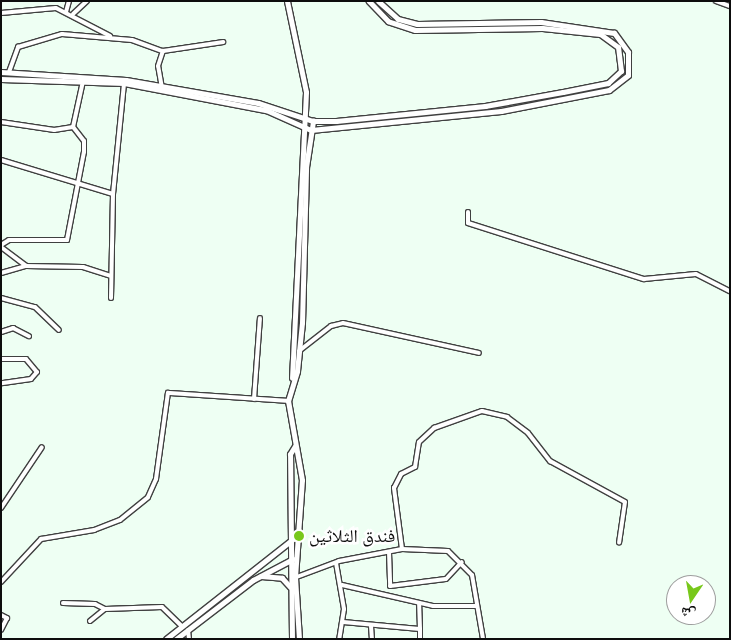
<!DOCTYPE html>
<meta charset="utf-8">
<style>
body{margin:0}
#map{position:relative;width:731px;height:640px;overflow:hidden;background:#eefff3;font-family:"Roboto Serif","Noto Naskh Arabic",serif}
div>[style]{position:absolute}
.roads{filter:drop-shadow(1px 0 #404040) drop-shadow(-1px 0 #404040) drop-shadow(0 1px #404040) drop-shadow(0 -1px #404040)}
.minor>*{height:4px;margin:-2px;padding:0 2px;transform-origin:2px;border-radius:2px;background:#fff}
.tertiary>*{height:5px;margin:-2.5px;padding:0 2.5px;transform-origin:2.5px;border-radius:2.5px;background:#fff}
.dots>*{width:14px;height:14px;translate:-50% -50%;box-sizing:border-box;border:2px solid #fff;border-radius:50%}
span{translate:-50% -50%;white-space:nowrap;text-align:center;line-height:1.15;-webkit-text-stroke:5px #fff;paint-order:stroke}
.poi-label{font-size:18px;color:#0d0d0d}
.left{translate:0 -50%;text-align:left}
.frame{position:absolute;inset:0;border:2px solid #0d0d0d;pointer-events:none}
.north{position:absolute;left:666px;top:575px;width:50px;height:50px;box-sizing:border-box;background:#fff;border:1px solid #9e9e9e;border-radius:50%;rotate:192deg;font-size:14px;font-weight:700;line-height:20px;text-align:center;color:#0d0d0d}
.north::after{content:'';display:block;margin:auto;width:18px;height:22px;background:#78c81b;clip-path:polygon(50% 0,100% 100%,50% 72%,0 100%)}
</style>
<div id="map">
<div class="roads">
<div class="minor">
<div style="left:716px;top:1px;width:15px;rotate:20deg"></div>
<div style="left:66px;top:12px;width:11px;rotate:-75deg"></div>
<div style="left:1px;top:13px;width:55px;rotate:-5.2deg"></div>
<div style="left:56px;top:8px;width:61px;rotate:27.4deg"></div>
<div style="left:73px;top:14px;width:19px;rotate:-43deg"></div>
<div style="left:9px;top:72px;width:27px;rotate:-70deg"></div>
<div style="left:18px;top:47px;width:46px;rotate:-16.5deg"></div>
<div style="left:62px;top:34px;width:70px;rotate:4.9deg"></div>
<div style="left:132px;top:40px;width:33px;rotate:20deg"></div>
<div style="left:162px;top:88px;width:22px;rotate:-100deg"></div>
<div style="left:158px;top:66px;width:16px;rotate:-72deg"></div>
<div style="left:163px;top:51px;width:61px;rotate:-8.5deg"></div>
<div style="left:1px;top:122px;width:54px;rotate:8.6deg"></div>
<div style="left:54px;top:130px;width:19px;rotate:-9deg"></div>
<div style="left:1px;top:160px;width:117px;rotate:16.9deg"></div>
<div style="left:468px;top:212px;width:11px;rotate:90deg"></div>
<div style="left:468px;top:223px;width:185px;rotate:17.7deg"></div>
<div style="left:644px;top:279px;width:52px;rotate:-5.5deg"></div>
<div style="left:696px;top:274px;width:38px;rotate:27deg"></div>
<div style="left:1px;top:245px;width:9px;rotate:-32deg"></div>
<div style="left:9px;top:240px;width:58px"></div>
<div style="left:67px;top:240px;width:90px;rotate:-79.1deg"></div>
<div style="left:84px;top:152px;width:11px;rotate:-90deg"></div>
<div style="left:84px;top:141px;width:18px;rotate:-128deg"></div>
<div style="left:73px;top:127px;width:47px;rotate:-77.7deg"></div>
<div style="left:1px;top:247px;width:31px;rotate:37deg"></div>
<div style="left:1px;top:273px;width:26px;rotate:-16deg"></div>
<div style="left:26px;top:266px;width:57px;rotate:1deg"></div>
<div style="left:83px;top:267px;width:29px;rotate:18deg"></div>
<div style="left:1px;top:298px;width:35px;rotate:15deg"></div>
<div style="left:35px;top:307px;width:33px;rotate:44deg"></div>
<div style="left:111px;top:298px;width:104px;rotate:-88.9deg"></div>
<div style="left:113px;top:194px;width:112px;rotate:-84.3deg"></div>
<div style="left:1px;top:332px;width:13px;rotate:-18deg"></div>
<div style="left:13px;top:328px;width:18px;rotate:27deg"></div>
<div style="left:299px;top:351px;width:41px;rotate:-38deg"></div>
<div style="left:331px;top:326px;width:12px;rotate:-14deg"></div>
<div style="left:343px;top:323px;width:139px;rotate:12.4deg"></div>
<div style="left:1px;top:359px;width:25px"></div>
<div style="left:26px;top:359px;width:17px;rotate:50deg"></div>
<div style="left:37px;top:372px;width:9px;rotate:131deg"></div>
<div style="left:31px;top:379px;width:30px;rotate:172deg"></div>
<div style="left:254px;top:399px;width:81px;rotate:-85.8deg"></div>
<div style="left:1px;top:508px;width:73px;rotate:-56.1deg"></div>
<div style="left:402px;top:549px;width:62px;rotate:-97.5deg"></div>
<div style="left:394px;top:488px;width:16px;rotate:-63deg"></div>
<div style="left:401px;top:474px;width:16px;rotate:-27deg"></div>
<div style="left:415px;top:467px;width:25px;rotate:-81deg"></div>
<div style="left:419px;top:442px;width:21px;rotate:-43deg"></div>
<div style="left:434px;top:428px;width:51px;rotate:-19.5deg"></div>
<div style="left:482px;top:411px;width:26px;rotate:13deg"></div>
<div style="left:507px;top:417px;width:26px;rotate:37deg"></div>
<div style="left:528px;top:433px;width:36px;rotate:52deg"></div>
<div style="left:550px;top:461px;width:85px;rotate:28.7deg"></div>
<div style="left:625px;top:502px;width:41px;rotate:98.3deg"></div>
<div style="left:389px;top:552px;width:34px;rotate:88deg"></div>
<div style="left:390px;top:586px;width:56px;rotate:-7.1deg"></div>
<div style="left:446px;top:579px;width:23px;rotate:-47deg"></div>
<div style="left:336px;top:563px;width:47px;rotate:80.1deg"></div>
<div style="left:344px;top:609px;width:30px;rotate:99deg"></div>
<div style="left:294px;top:578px;width:48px;rotate:-20.7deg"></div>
<div style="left:339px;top:561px;width:64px;rotate:-10.8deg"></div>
<div style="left:402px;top:549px;width:46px;rotate:2.5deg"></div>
<div style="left:448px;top:551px;width:34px;rotate:45deg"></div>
<div style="left:472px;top:575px;width:65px;rotate:80.2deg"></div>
<div style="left:1px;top:582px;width:59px;rotate:-47.1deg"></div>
<div style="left:41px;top:539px;width:54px;rotate:-9.6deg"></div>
<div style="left:94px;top:530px;width:28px;rotate:-21deg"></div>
<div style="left:120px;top:520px;width:36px;rotate:-39deg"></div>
<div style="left:148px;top:497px;width:20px;rotate:-66deg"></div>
<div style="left:156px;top:479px;width:87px;rotate:-82.1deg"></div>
<div style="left:168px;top:393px;width:120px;rotate:3.8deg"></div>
<div style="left:342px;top:585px;width:93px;rotate:13deg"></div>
<div style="left:433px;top:606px;width:44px"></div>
<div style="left:63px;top:603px;width:32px;rotate:2deg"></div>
<div style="left:95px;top:604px;width:11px;rotate:27deg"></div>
<div style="left:105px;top:609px;width:57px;rotate:-2deg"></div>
<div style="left:162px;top:607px;width:28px;rotate:44deg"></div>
<div style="left:1px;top:615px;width:7px;rotate:27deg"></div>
<div style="left:7px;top:618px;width:13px;rotate:117deg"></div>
<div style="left:90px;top:621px;width:19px;rotate:-39deg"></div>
<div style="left:343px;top:622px;width:77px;rotate:5.2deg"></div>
<div style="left:420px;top:629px;width:26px;rotate:-92deg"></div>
<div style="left:371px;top:626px;width:13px;rotate:86deg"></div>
<div style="left:188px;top:630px;width:9px;rotate:84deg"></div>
<div style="left:420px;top:639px;width:10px;rotate:-90deg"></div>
</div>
<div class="tertiary">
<div style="left:287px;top:1px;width:93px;rotate:78.2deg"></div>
<div style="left:306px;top:92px;width:286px;rotate:92.8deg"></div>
<div style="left:1px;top:72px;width:125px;rotate:3.7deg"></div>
<div style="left:126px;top:80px;width:134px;rotate:9.9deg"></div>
<div style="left:258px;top:103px;width:58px;rotate:18.1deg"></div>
<div style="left:313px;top:121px;width:23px"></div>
<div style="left:336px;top:121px;width:150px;rotate:-5.7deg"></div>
<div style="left:485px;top:106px;width:79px;rotate:-10.2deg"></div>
<div style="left:563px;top:92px;width:46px;rotate:-11.3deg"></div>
<div style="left:608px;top:83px;width:18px;rotate:-43deg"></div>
<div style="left:621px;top:71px;width:24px;rotate:-97deg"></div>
<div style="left:618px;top:47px;width:22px;rotate:-144deg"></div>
<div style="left:600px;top:34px;width:58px;rotate:-174.1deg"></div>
<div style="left:542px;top:28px;width:127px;rotate:179.1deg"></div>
<div style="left:415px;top:30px;width:28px;rotate:-162deg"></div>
<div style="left:388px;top:21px;width:28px;rotate:-134deg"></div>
<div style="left:1px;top:79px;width:123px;rotate:1.9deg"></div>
<div style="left:124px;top:83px;width:145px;rotate:10.8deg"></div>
<div style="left:266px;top:110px;width:49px;rotate:24deg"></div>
<div style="left:311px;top:130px;width:191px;rotate:-5.7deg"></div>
<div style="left:501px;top:111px;width:110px;rotate:-11deg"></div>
<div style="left:609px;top:90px;width:24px;rotate:-38deg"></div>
<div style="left:628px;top:75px;width:23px;rotate:-90deg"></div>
<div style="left:628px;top:52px;width:24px;rotate:-126deg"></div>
<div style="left:614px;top:33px;width:74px;rotate:-171.4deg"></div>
<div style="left:541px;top:22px;width:124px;rotate:179.1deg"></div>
<div style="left:417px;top:24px;width:20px;rotate:-165deg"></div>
<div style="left:398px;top:19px;width:27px;rotate:-138deg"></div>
<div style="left:261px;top:576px;width:21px;rotate:5deg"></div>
<div style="left:282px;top:578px;width:12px;rotate:48deg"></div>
<div style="left:166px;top:639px;width:162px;rotate:-38.2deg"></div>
<div style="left:176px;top:639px;width:97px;rotate:-37.5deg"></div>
<div style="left:253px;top:580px;width:45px;rotate:-27.7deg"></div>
<div style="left:292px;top:639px;width:185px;rotate:-90.6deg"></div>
<div style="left:290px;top:454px;width:9px;rotate:-58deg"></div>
<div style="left:299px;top:639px;width:62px;rotate:-93.7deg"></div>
<div style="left:295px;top:577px;width:97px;rotate:-85.9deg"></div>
<div style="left:302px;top:480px;width:80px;rotate:-100deg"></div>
<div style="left:288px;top:401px;width:31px;rotate:-73deg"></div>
<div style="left:297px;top:371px;width:48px;rotate:-84.1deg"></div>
<div style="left:302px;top:323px;width:156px;rotate:-88.5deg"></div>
<div style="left:306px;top:167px;width:47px;rotate:-81.3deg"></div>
</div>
</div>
<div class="dots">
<div style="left:299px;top:536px;background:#78c81b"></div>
</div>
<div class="poi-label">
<span class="left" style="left:309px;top:536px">فندق الثلاثين</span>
</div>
<div class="frame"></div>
<div class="north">ش</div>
</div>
